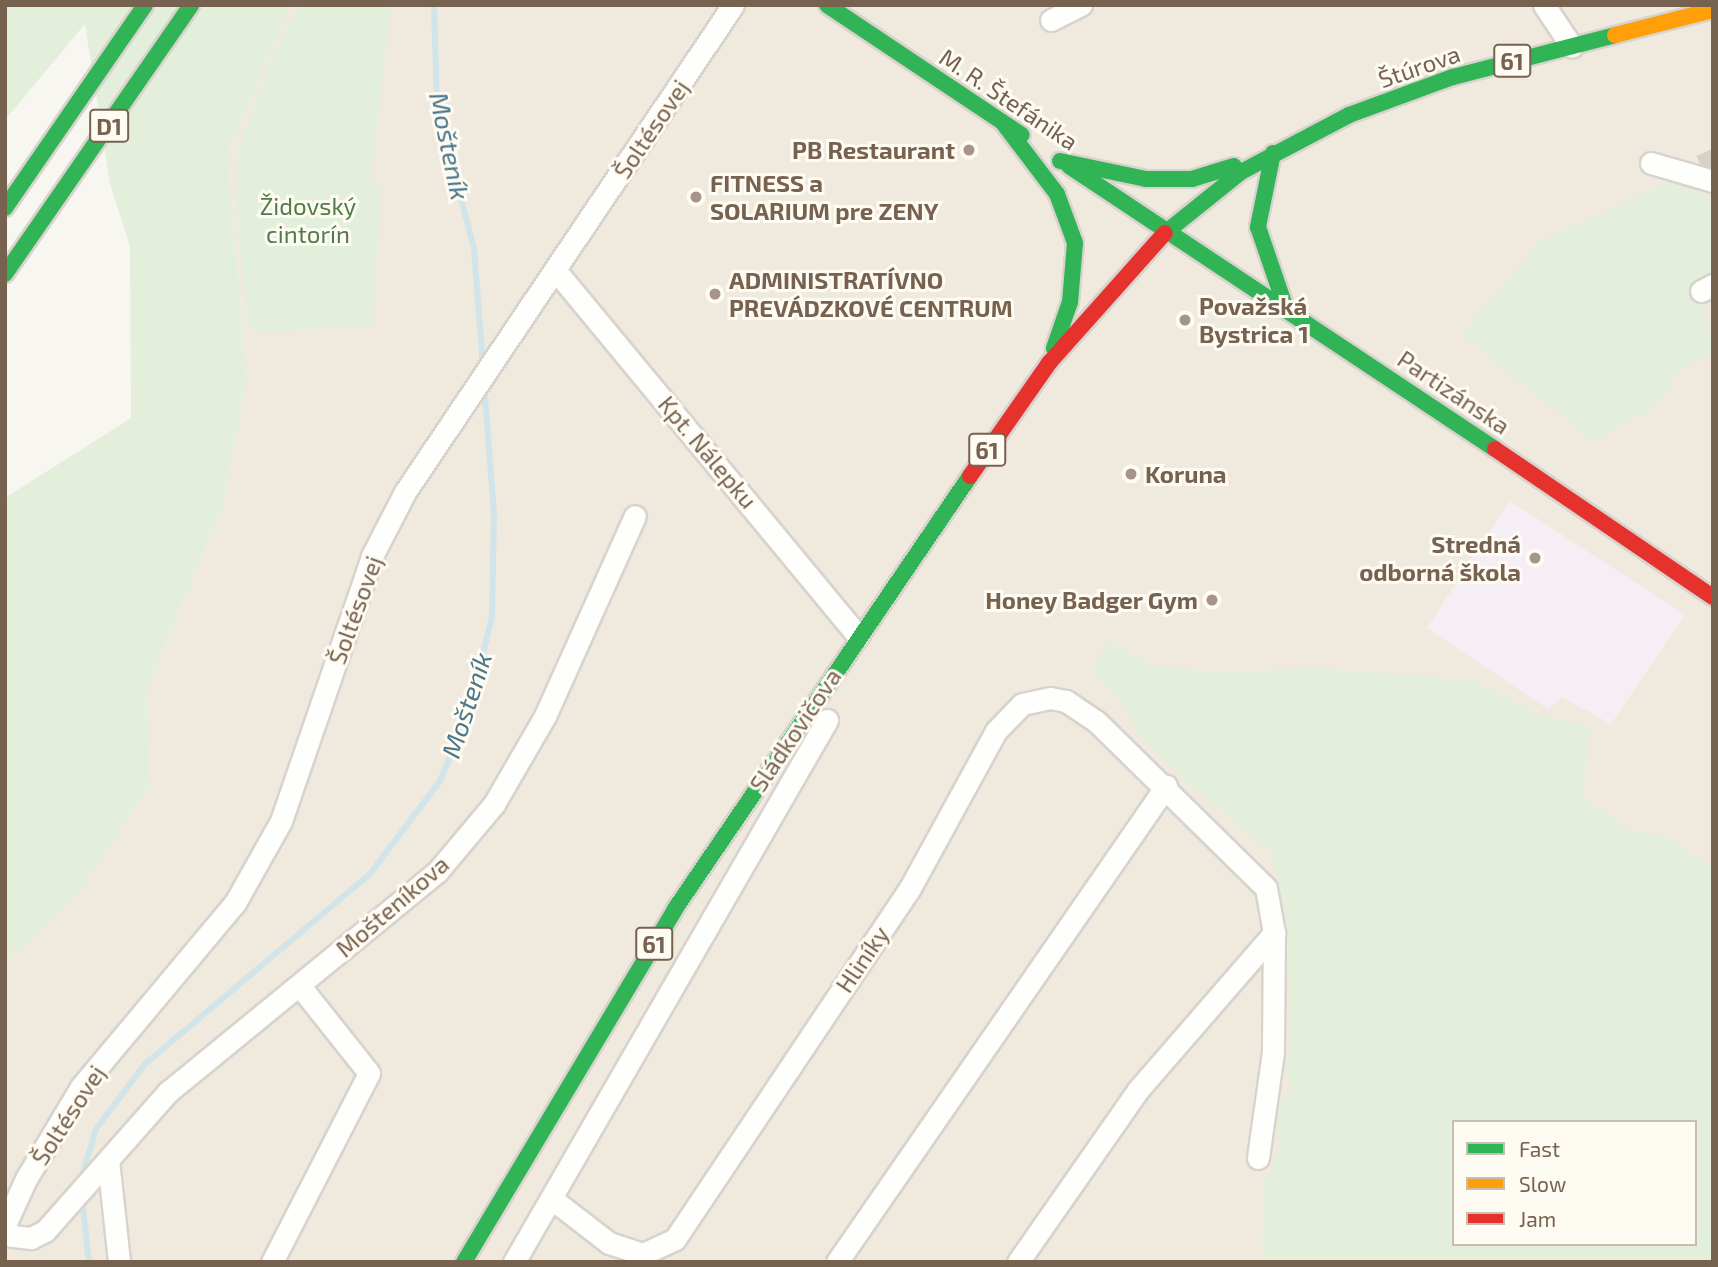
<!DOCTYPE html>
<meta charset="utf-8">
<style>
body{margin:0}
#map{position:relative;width:1718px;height:1267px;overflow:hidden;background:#f8f6f0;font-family:"Exo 2",sans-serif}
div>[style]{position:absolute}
.residential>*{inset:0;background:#f0e9de}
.education>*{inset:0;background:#f6eef5}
.green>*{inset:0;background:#e4efdb}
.stream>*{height:6px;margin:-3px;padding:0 3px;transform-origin:3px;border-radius:3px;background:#d1e4e9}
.street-tunnel>*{height:21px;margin-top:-10.5px;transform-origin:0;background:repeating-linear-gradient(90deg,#d8d1c8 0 21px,transparent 0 31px)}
.roads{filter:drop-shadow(2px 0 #d8d3cd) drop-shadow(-2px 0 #d8d3cd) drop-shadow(0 2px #d8d3cd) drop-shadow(0 -2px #d8d3cd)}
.street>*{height:21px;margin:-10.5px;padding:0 10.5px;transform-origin:10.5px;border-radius:10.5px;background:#fefefd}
.fast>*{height:16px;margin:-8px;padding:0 8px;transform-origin:8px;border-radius:8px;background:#30b455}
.slow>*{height:16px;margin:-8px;padding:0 8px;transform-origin:8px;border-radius:8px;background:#ff9f0a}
.jam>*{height:16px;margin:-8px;padding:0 8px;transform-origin:8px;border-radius:8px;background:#e5322d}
.dots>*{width:19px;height:19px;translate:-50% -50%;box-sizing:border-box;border:4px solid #fefbf2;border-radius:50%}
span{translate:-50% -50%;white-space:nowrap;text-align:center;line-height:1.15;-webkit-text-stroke:6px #fefbf2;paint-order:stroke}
.shield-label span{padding:2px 5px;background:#fefbf2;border:2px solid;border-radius:5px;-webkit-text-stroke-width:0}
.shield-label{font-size:23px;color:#77614f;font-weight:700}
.street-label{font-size:24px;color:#77614f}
.poi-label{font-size:24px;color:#77614f;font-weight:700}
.right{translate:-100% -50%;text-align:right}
.left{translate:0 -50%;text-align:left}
.park-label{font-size:24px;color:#517c47}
.water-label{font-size:26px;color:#497789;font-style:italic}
.frame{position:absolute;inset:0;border:7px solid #77614f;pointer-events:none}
.legend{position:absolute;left:1452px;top:1120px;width:245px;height:126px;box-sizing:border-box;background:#fefbf2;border:2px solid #c8bdb1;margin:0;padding:9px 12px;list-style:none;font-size:21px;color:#77614f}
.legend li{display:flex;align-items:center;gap:14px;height:35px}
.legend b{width:35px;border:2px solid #c8bdb1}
</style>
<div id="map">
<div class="residential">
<div style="clip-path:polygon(evenodd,292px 5px,1713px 5px,1713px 1262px,5px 1262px,5px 963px,82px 889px,150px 785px,148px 686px,223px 506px,247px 377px,228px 152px,292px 5px,1454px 1122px,1695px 1122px,1695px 1244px,1454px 1244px,1454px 1122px)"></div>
</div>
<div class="education">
<div style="clip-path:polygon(1510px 501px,1685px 615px,1611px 724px,1562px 697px,1548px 709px,1427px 628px)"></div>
</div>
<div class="green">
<div style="clip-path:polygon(5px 5px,292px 5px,228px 152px,247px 377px,223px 506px,148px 686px,150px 785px,82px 889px,5px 963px,5px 498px,131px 418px,130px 246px,110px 184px,85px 24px,5px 120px)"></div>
<div style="clip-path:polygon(299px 5px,391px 5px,370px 186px,381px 187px,373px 325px,260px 333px,248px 328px,236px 204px,238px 151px,274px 53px)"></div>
<div style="clip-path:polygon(1678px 179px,1700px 185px,1713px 213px,1713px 275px,1692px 285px,1713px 338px,1713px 352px,1672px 374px,1672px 387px,1656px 406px,1593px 441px,1461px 334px,1541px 240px)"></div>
<div style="clip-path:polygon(evenodd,1107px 641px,1153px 666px,1225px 672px,1316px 668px,1470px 680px,1534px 712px,1589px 727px,1583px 797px,1630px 830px,1667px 838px,1713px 868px,1713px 1262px,1267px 1262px,1262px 1244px,1264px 1179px,1280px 1149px,1271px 1107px,1293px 1091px,1286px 1070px,1292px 1026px,1285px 913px,1270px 851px,1185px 780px,1136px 730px,1118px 697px,1093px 671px,1107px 641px,1454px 1122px,1695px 1122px,1695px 1244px,1454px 1244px,1454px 1122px)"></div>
</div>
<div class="stream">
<div style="left:434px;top:5px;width:100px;rotate:88.3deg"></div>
<div style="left:437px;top:105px;width:149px;rotate:75.6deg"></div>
<div style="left:474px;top:249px;width:118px;rotate:85.6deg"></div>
<div style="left:80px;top:1183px;width:56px;rotate:-73.5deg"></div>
<div style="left:96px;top:1129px;width:81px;rotate:-53deg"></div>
<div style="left:145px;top:1064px;width:294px;rotate:-40.2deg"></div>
<div style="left:370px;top:874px;width:116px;rotate:-53deg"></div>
<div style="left:440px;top:781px;width:78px;rotate:-67.4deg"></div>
<div style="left:470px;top:709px;width:96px;rotate:-76.7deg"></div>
<div style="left:492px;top:616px;width:104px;rotate:-88.9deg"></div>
<div style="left:494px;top:512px;width:127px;rotate:-94.5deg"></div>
<div style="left:82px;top:1198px;width:64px;rotate:83.8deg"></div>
</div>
<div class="street-tunnel">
<div style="left:1706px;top:151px;width:17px;rotate:65deg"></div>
</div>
<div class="roads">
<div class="street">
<div style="left:1544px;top:5px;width:50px;rotate:56.3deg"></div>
<div style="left:1051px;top:20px;width:34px;rotate:-27deg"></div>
<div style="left:1651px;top:163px;width:65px;rotate:16.2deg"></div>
<div style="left:556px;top:271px;width:474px;rotate:50.4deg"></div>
<div style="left:1701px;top:291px;width:13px;rotate:-27deg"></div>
<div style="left:108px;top:1160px;width:103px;rotate:83.8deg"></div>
<div style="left:552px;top:1199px;width:72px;rotate:37.7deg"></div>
<div style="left:609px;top:1243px;width:36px;rotate:18deg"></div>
<div style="left:643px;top:1254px;width:35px;rotate:-25deg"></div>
<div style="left:675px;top:1239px;width:422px;rotate:-56.2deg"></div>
<div style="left:910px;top:888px;width:179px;rotate:-61.3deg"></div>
<div style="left:996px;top:731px;width:37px;rotate:-46deg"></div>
<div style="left:1022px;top:704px;width:29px;rotate:-12deg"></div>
<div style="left:1050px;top:698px;width:16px;rotate:11deg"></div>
<div style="left:1066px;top:701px;width:36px;rotate:34deg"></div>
<div style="left:1096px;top:721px;width:238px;rotate:44.5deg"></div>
<div style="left:1266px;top:888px;width:46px;rotate:79.9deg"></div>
<div style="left:1274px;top:933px;width:119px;rotate:90.5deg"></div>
<div style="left:1273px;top:1052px;width:107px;rotate:98.1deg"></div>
<div style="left:5px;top:1225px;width:51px;rotate:-65.5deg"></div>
<div style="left:26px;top:1179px;width:107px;rotate:-59.1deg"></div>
<div style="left:81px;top:1087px;width:240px;rotate:-50.1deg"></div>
<div style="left:235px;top:903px;width:94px;rotate:-60.7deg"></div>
<div style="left:281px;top:821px;width:280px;rotate:-71deg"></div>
<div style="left:372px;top:556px;width:72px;rotate:-62.7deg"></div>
<div style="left:405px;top:492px;width:587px;rotate:-56.04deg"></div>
<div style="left:5px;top:1235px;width:26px;rotate:7deg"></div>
<div style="left:31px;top:1238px;width:16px;rotate:-27deg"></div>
<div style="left:45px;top:1231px;width:186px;rotate:-48.5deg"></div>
<div style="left:168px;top:1092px;width:348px;rotate:-39.3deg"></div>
<div style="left:437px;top:872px;width:89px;rotate:-50deg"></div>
<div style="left:494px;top:804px;width:102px;rotate:-59.9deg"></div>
<div style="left:545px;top:716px;width:219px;rotate:-65.8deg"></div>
<div style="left:272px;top:1262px;width:212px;rotate:-62.8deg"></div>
<div style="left:369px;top:1073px;width:112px;rotate:-128.5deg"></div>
<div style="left:514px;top:1262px;width:626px;rotate:-59.99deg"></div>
<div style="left:837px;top:1262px;width:579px;rotate:-55.35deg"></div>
<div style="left:1018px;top:1262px;width:210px;rotate:-55.1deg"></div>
<div style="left:1138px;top:1090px;width:208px;rotate:-49.1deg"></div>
</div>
<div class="fast">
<div style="left:827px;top:5px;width:234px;rotate:33.7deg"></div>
<div style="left:1003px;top:123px;width:89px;rotate:52.7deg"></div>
<div style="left:1057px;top:194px;width:52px;rotate:69.8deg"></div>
<div style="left:1075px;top:243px;width:59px;rotate:94.8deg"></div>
<div style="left:1070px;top:302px;width:49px;rotate:109.2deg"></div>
<div style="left:1273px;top:153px;width:76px;rotate:101.5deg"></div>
<div style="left:1258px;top:227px;width:83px;rotate:71.1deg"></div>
<div style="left:1060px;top:161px;width:88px;rotate:11.8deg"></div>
<div style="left:1146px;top:179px;width:46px"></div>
<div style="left:1192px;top:179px;width:44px;rotate:-17.2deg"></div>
<div style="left:1069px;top:166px;width:511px;rotate:33.6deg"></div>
<div style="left:5px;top:208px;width:247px;rotate:-55.4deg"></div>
<div style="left:1165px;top:233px;width:97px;rotate:-38.8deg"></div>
<div style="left:1241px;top:172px;width:122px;rotate:-27.8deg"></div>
<div style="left:1349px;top:115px;width:111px;rotate:-20.1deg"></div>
<div style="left:1453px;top:77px;width:167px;rotate:-14.5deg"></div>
<div style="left:5px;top:274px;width:327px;rotate:-55.3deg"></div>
<div style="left:464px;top:1262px;width:411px;rotate:-59.1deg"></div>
<div style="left:675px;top:909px;width:524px;rotate:-55.73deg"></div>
</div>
<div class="slow">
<div style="left:1615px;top:35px;width:101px;rotate:-14.3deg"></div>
</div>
<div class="jam">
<div style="left:1495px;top:449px;width:263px;rotate:34.2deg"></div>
<div style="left:970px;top:476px;width:138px;rotate:-55deg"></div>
<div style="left:1049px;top:363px;width:174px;rotate:-48.3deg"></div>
</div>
</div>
<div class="dots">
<div style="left:969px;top:150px;background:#a49587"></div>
<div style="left:696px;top:197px;background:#a49587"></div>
<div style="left:715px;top:294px;background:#a49587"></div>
<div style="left:1185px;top:320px;background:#a49587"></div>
<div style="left:1131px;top:474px;background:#a49587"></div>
<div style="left:1535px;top:558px;background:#a49587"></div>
<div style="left:1212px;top:600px;background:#a49587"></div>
</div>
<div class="shield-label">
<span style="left:1512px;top:61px">61</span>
<span style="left:109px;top:126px">D1</span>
<span style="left:987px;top:450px">61</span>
<span style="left:654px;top:944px">61</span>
</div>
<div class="street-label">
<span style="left:1419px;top:66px;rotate:-19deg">Štúrova</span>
<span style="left:1009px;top:99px;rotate:34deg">M. R. Štefánika</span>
<span style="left:651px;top:129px;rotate:-56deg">Šoltésovej</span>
<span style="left:1454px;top:392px;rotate:34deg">Partizánska</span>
<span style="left:708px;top:452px;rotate:50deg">Kpt. Nálepku</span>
<span style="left:355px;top:610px;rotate:-70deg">Šoltésovej</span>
<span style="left:795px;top:730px;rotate:-56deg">Sládkovičova</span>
<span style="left:392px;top:906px;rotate:-41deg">Mošteníkova</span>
<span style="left:862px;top:959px;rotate:-56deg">Hliníky</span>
<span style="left:68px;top:1115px;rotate:-57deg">Šoltésovej</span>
</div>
<div class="poi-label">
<span class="right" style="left:955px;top:150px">PB Restaurant</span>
<span class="left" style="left:710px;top:197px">FITNESS a<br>SOLARIUM pre ZENY</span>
<span class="left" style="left:729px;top:294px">ADMINISTRATÍVNO<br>PREVÁDZKOVÉ CENTRUM</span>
<span class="left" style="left:1199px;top:320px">Považská<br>Bystrica 1</span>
<span class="left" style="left:1145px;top:474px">Koruna</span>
<span class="right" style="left:1521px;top:558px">Stredná<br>odborná škola</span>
<span class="right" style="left:1198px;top:600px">Honey Badger Gym</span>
</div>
<div class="park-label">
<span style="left:308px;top:220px">Židovský<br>cintorín</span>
</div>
<div class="water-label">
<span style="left:450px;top:146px;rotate:78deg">Mošteník</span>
<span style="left:466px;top:705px;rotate:-72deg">Mošteník</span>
</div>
<div class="frame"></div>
<ul class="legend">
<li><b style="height:9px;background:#30b455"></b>Fast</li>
<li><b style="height:9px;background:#ff9f0a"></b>Slow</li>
<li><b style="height:9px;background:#e5322d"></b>Jam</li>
</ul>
</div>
